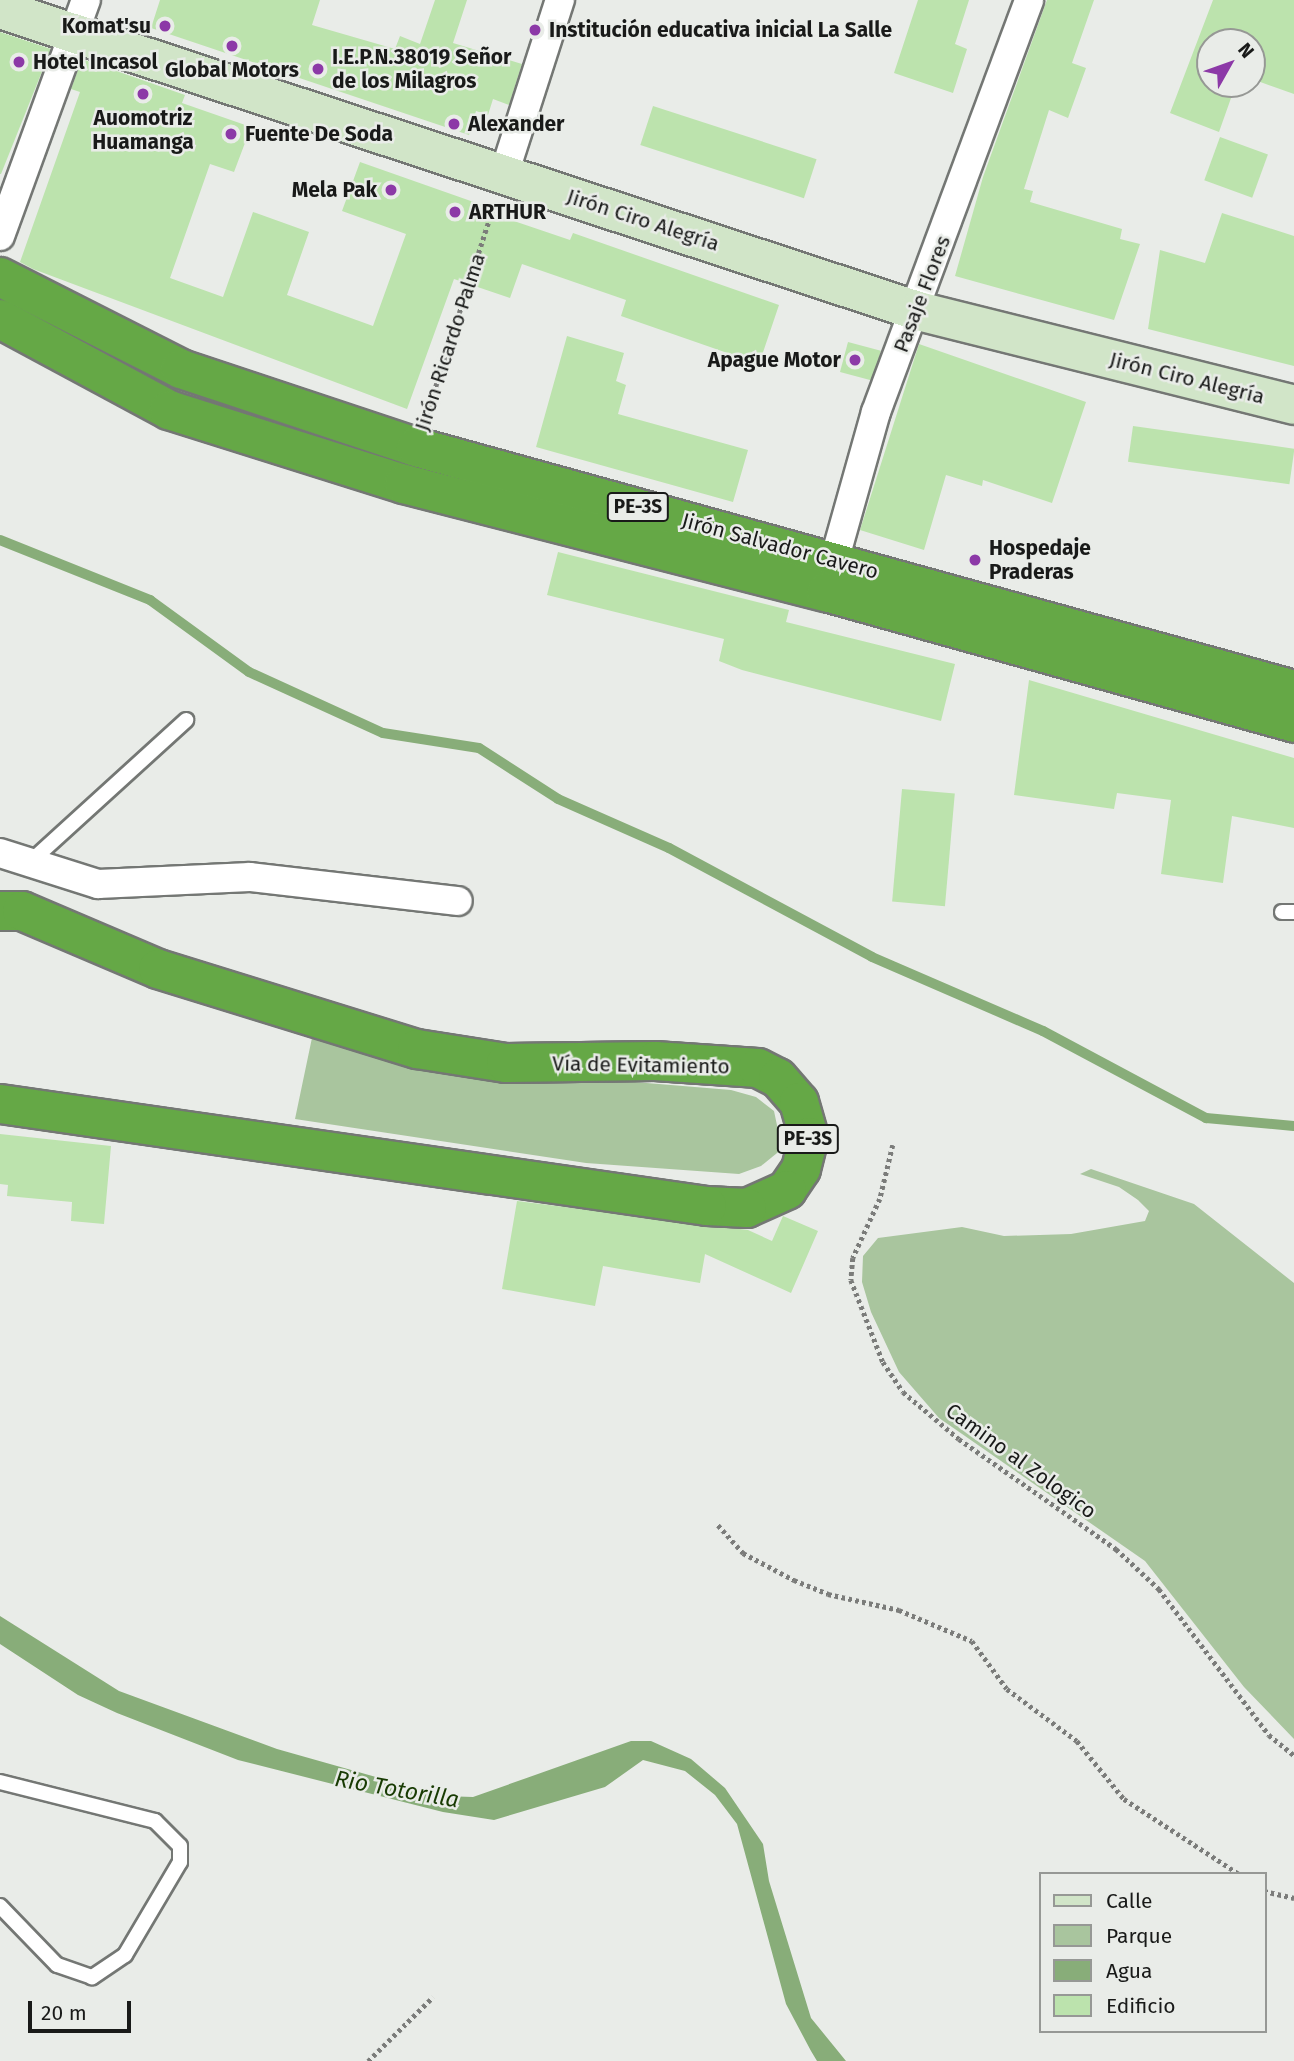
<!DOCTYPE html>
<meta charset="utf-8">
<style>
body{margin:0}
#map{position:relative;width:1294px;height:2061px;overflow:hidden;background:#e9ece8;font-family:"Fira Sans",sans-serif}
div>[style]{position:absolute}
.green>*{inset:0;background:#a9c59e}
.water>*{inset:0;background:#88ad79}
.stream>*{height:10px;margin:-5px;padding:0 5px;transform-origin:5px;border-radius:5px;background:#88ad79}
.building>*{inset:0;background:#bce3ad;transform-origin:0 0}
.path>*{height:4.5px;margin-top:-2.25px;transform-origin:0;background:repeating-linear-gradient(90deg,#7b7c7a 0 3.5px,transparent 0 7px)}
.roads{filter:drop-shadow(2px 0 #747774) drop-shadow(-2px 0 #747774) drop-shadow(0 2px #747774) drop-shadow(0 -2px #747774)}
.lane>*{height:14px;margin:-7px;padding:0 7px;transform-origin:7px;border-radius:7px;background:#fff}
.street>*{height:28px;margin:-14px;padding:0 14px;transform-origin:14px;border-radius:14px;background:#fff}
.secondary>*{height:38px;margin:-19px;padding:0 19px;transform-origin:19px;border-radius:19px;background:#d1e5c8}
.highway>*{height:38px;margin:-19px;padding:0 19px;transform-origin:19px;border-radius:19px;background:#65a846}
.dots>*{width:19px;height:19px;translate:-50% -50%;box-sizing:border-box;border:4px solid #e9ece8;border-radius:50%}
span{translate:-50% -50%;white-space:nowrap;text-align:center;line-height:1.15;-webkit-text-stroke:5px #e9ece8;paint-order:stroke}
.shield-label span{padding:2px 5px;background:#e9ece8;border:2px solid;border-radius:5px;-webkit-text-stroke-width:0}
.shield-label{font-size:19px;color:#191a19;font-weight:700}
.poi-label{font-size:21px;color:#191a19;font-weight:700}
.right{translate:-100% -50%;text-align:right}
.left{translate:0 -50%;text-align:left}
.street-label{font-size:21px;color:#191a19}
.water-label{font-size:23px;color:#183b03;font-style:italic}
.legend{position:absolute;left:1039px;top:1872px;width:228px;height:161px;box-sizing:border-box;background:#e9ece8;border:2px solid #969895;margin:0;padding:9px 12px;list-style:none;font-size:21px;color:#191a19}
.legend li{display:flex;align-items:center;gap:14px;height:35px}
.legend b{width:35px;border:2px solid #969895}
.north{position:absolute;left:1196px;top:28px;width:70px;height:70px;box-sizing:border-box;background:#e9ece8;border:2px solid #969895;border-radius:50%;rotate:50deg;font-size:19px;font-weight:700;line-height:28px;text-align:center;color:#191a19}
.north::after{content:'';display:block;margin:auto;width:24px;height:32px;background:#8c39a7;clip-path:polygon(50% 0,100% 100%,50% 72%,0 100%)}
.scale{position:absolute;left:28px;top:2001px;width:103px;height:32px;box-sizing:border-box;border:4px solid #191a19;border-top:0;padding-left:9px;font-size:21px;line-height:24px;white-space:nowrap;color:#191a19;-webkit-text-stroke:5px #e9ece8;paint-order:stroke}
</style>
<div id="map">
<div class="green">
<div style="clip-path:polygon(313px 1033px,465px 1068px,731px 1090px,756px 1097px,774px 1111px,782px 1149px,761px 1166px,739px 1174px,586px 1163px,295px 1119px)"></div>
<div style="clip-path:polygon(1091px 1169px,1194px 1204px,1294px 1283px,1294px 1739px,1244px 1687px,1145px 1561px,939px 1418px,899px 1372px,871px 1312px,862px 1282px,863px 1256px,878px 1238px,962px 1227px,1004px 1236px,1071px 1234px,1145px 1221px,1149px 1211px,1138px 1200px,1119px 1187px,1080px 1174px)"></div>
</div>
<div class="water">
<div style="clip-path:polygon(0 1616px,119px 1691px,277px 1749px,443px 1796px,473px 1797px,631px 1741px,651px 1741px,691px 1759px,725px 1788px,763px 1844px,769px 1881px,811px 2018px,846px 2061px,817px 2061px,811px 2051px,786px 2004px,737px 1824px,715px 1795px,685px 1771px,643px 1760px,605px 1787px,494px 1820px,443px 1812px,238px 1760px,117px 1713px,78px 1695px,0 1644px)"></div>
</div>
<div class="stream">
<div style="left:0;top:540px;width:162px;rotate:21.8deg"></div>
<div style="left:150px;top:600px;width:122px;rotate:36deg"></div>
<div style="left:249px;top:672px;width:147px;rotate:24.5deg"></div>
<div style="left:383px;top:733px;width:97px;rotate:8.9deg"></div>
<div style="left:479px;top:748px;width:94px;rotate:32.8deg"></div>
<div style="left:558px;top:799px;width:121px;rotate:23.8deg"></div>
<div style="left:669px;top:848px;width:230px;rotate:28.2deg"></div>
<div style="left:872px;top:957px;width:186px;rotate:23.4deg"></div>
<div style="left:1043px;top:1031px;width:185px;rotate:28.1deg"></div>
<div style="left:1206px;top:1118px;width:88px;rotate:5.2deg"></div>
</div>
<div class="building">
<div style="clip-path:polygon(160px 0,320px 0,312px 25px,395px 49px,400px 36px,420px 44px,435px 0,467px 0,453px 43px,522px 64px,509px 105px,493px 99px,488px 115px,476px 111px,469px 135px,151px 28px)"></div>
<div style="clip-path:polygon(918px 0,969px 0,955px 44px,967px 49px,953px 93px,894px 73px)"></div>
<div style="clip-path:polygon(1047px 0,1094px 0,1072px 63px,1086px 68px,1068px 118px,1049px 110px,1024px 189px,1033px 191px,1030px 202px,1122px 229px,1120px 239px,1140px 244px,1114px 320px,955px 276px,983px 177px)"></div>
<div style="clip-path:polygon(1213px 0,1294px 0,1294px 94px,1252px 79px,1252px 42px,1210px 42px,1210px 84px,1236px 84px,1219px 132px,1170px 113px)"></div>
<div style="clip-path:polygon(0 32px,51px 49px,1px 174px,0 174px)"></div>
<div style="clip-path:polygon(82px 59px,185px 95px,182px 103px,251px 127px,234px 172px,210px 164px,170px 278px,223px 297px,253px 212px,309px 232px,287px 295px,373px 326px,406px 234px,342px 211px,360px 162px,485px 206px,484px 211px,570px 240px,573px 233px,779px 305px,759px 364px,621px 316px,626px 300px,522px 264px,510px 298px,454px 279px,407px 409px,33px 269px,20px 262px,80px 92px,71px 89px)"></div>
<div style="left:653px;top:106px;width:172px;height:41px;rotate:18deg"></div>
<div style="left:1220px;top:137px;width:51px;height:46px;rotate:20deg"></div>
<div style="clip-path:polygon(1222px 213px,1294px 236px,1294px 366px,1148px 329px,1160px 250px,1205px 263px)"></div>
<div style="clip-path:polygon(567px 336px,624px 353px,616px 381px,626px 385px,618px 414px,748px 450px,733px 502px,536px 447px)"></div>
<div style="left:848px;top:342px;width:34px;height:31px;rotate:15deg"></div>
<div style="clip-path:polygon(919px 344px,1086px 402px,1052px 503px,983px 480px,982px 486px,946px 475px,924px 550px,860px 530px)"></div>
<div style="left:1133px;top:426px;width:163px;height:36px;rotate:8deg"></div>
<div style="clip-path:polygon(558px 552px,789px 610px,786px 622px,955px 664px,941px 721px,742px 670px,719px 661px,724px 639px,547px 595px)"></div>
<div style="clip-path:polygon(1029px 680px,1294px 758px,1294px 828px,1232px 816px,1223px 883px,1161px 874px,1171px 800px,1117px 793px,1114px 809px,1014px 795px)"></div>
<div style="left:902px;top:789px;width:53px;height:113px;rotate:5deg"></div>
<div style="clip-path:polygon(0 1134px,111px 1146px,104px 1224px,71px 1221px,72px 1202px,7px 1196px,8px 1185px,0 1184px)"></div>
<div style="clip-path:polygon(517px 1201px,748px 1230px,772px 1241px,783px 1216px,818px 1231px,791px 1293px,705px 1254px,700px 1283px,603px 1266px,595px 1306px,502px 1289px)"></div>
</div>
<div class="path">
<div style="left:427px;top:413px;width:215px;rotate:-72.2deg"></div>
<div style="left:893px;top:1145px;width:56px;rotate:103.5deg"></div>
<div style="left:880px;top:1199px;width:65px;rotate:114.6deg"></div>
<div style="left:853px;top:1258px;width:22px;rotate:95deg"></div>
<div style="left:851px;top:1280px;width:88px;rotate:68.7deg"></div>
<div style="left:883px;top:1362px;width:36px;rotate:56deg"></div>
<div style="left:903px;top:1392px;width:73px;rotate:40deg"></div>
<div style="left:959px;top:1439px;width:192px;rotate:35deg"></div>
<div style="left:1116px;top:1549px;width:59px;rotate:42.9deg"></div>
<div style="left:1159px;top:1589px;width:183px;rotate:53deg"></div>
<div style="left:1269px;top:1735px;width:32px;rotate:39deg"></div>
<div style="left:718px;top:1525px;width:38px;rotate:48deg"></div>
<div style="left:743px;top:1553px;width:58px;rotate:27.9deg"></div>
<div style="left:794px;top:1580px;width:37px;rotate:22deg"></div>
<div style="left:828px;top:1594px;width:73px;rotate:12.7deg"></div>
<div style="left:899px;top:1610px;width:79px;rotate:23deg"></div>
<div style="left:972px;top:1641px;width:59px;rotate:53.9deg"></div>
<div style="left:1007px;top:1689px;width:87px;rotate:36.6deg"></div>
<div style="left:1077px;top:1741px;width:75px;rotate:51deg"></div>
<div style="left:1124px;top:1799px;width:137px;rotate:33.1deg"></div>
<div style="left:1264px;top:1891px;width:31px;rotate:13deg"></div>
<div style="left:368px;top:2061px;width:91px;rotate:-44.6deg"></div>
</div>
<div class="roads">
<div class="lane">
<div style="left:28px;top:864px;width:214px;rotate:-42.3deg"></div>
<div style="left:1282px;top:912px;width:12px"></div>
<div style="left:0;top:1782px;width:160px;rotate:14.1deg"></div>
<div style="left:155px;top:1821px;width:35px;rotate:45deg"></div>
<div style="left:180px;top:1846px;width:16px;rotate:90deg"></div>
<div style="left:180px;top:1862px;width:108px;rotate:120.6deg"></div>
<div style="left:125px;top:1955px;width:40px;rotate:146deg"></div>
<div style="left:92px;top:1977px;width:37px;rotate:-161deg"></div>
<div style="left:57px;top:1965px;width:82px;rotate:-134deg"></div>
</div>
<div class="street">
<div style="left:504px;top:174px;width:183px;rotate:-72.2deg"></div>
<div style="left:0;top:236px;width:251px;rotate:-70deg"></div>
<div style="left:829px;top:579px;width:173px;rotate:-74.3deg"></div>
<div style="left:876px;top:412px;width:439px;rotate:-69.6deg"></div>
<div style="left:0;top:853px;width:103px;rotate:17.6deg"></div>
<div style="left:98px;top:884px;width:152px;rotate:-2.6deg"></div>
<div style="left:250px;top:877px;width:209px;rotate:6.6deg"></div>
</div>
<div class="secondary">
<div style="left:0;top:9px;width:966px;rotate:18.21deg"></div>
<div style="left:918px;top:311px;width:388px;rotate:14deg"></div>
</div>
<div class="highway">
<div style="left:0;top:277px;width:203px;rotate:26.9deg"></div>
<div style="left:181px;top:369px;width:248px;rotate:18.4deg"></div>
<div style="left:416px;top:447px;width:911px;rotate:15.47deg"></div>
<div style="left:0;top:319px;width:192px;rotate:28.3deg"></div>
<div style="left:169px;top:410px;width:246px;rotate:17.5deg"></div>
<div style="left:404px;top:484px;width:436px;rotate:14.4deg"></div>
<div style="left:826px;top:592px;width:486px;rotate:15.6deg"></div>
<div style="left:0;top:911px;width:22px"></div>
<div style="left:22px;top:911px;width:148px;rotate:23.1deg"></div>
<div style="left:158px;top:969px;width:271px;rotate:17.2deg"></div>
<div style="left:417px;top:1049px;width:90px;rotate:8.9deg"></div>
<div style="left:506px;top:1063px;width:149px;rotate:-0.8deg"></div>
<div style="left:655px;top:1061px;width:103px;rotate:3.9deg"></div>
<div style="left:758px;top:1068px;width:22px;rotate:27deg"></div>
<div style="left:778px;top:1078px;width:32px;rotate:49deg"></div>
<div style="left:799px;top:1102px;width:36px;rotate:74deg"></div>
<div style="left:809px;top:1137px;width:33px;rotate:104deg"></div>
<div style="left:801px;top:1169px;width:25px;rotate:124deg"></div>
<div style="left:787px;top:1190px;width:44px;rotate:155.8deg"></div>
<div style="left:747px;top:1208px;width:40px;rotate:-177.1deg"></div>
<div style="left:707px;top:1206px;width:714px;rotate:-171.79deg"></div>
</div>
</div>
<div class="dots">
<div style="left:165px;top:26px;background:#8c39a7"></div>
<div style="left:535px;top:30px;background:#8c39a7"></div>
<div style="left:232px;top:46px;background:#8c39a7"></div>
<div style="left:19px;top:62px;background:#8c39a7"></div>
<div style="left:318px;top:69px;background:#8c39a7"></div>
<div style="left:143px;top:94px;background:#8c39a7"></div>
<div style="left:454px;top:124px;background:#8c39a7"></div>
<div style="left:231px;top:134px;background:#8c39a7"></div>
<div style="left:391px;top:190px;background:#8c39a7"></div>
<div style="left:455px;top:212px;background:#8c39a7"></div>
<div style="left:855px;top:360px;background:#8c39a7"></div>
<div style="left:975px;top:560px;background:#8c39a7"></div>
</div>
<div class="shield-label">
<span style="left:638px;top:507px">PE-3S</span>
<span style="left:808px;top:1139px">PE-3S</span>
</div>
<div class="poi-label">
<span class="right" style="left:151px;top:26px">Komat'su</span>
<span class="left" style="left:549px;top:30px">Institución educativa inicial La Salle</span>
<span class="left" style="left:332px;top:69px">I.E.P.N.38019 Señor<br>de los Milagros</span>
<span class="left" style="left:33px;top:62px">Hotel Incasol</span>
<span style="left:232px;top:70px">Global Motors</span>
<span style="left:143px;top:130px">Auomotriz<br>Huamanga</span>
<span class="left" style="left:468px;top:124px">Alexander</span>
<span class="left" style="left:245px;top:134px">Fuente De Soda</span>
<span class="right" style="left:377px;top:190px">Mela Pak</span>
<span class="left" style="left:469px;top:212px">ARTHUR</span>
<span class="right" style="left:841px;top:360px">Apague Motor</span>
<span class="left" style="left:989px;top:560px">Hospedaje<br>Praderas</span>
</div>
<div class="street-label">
<span style="left:643px;top:220px;rotate:18deg">Jirón Ciro Alegría</span>
<span style="left:922px;top:294px;rotate:-69deg">Pasaje Flores</span>
<span style="left:450px;top:342px;rotate:-72deg">Jirón Ricardo Palma</span>
<span style="left:1187px;top:378px;rotate:14deg">Jirón Ciro Alegría</span>
<span style="left:780px;top:546px;rotate:15deg">Jirón Salvador Cavero</span>
<span style="left:641px;top:1065px;rotate:1deg">Vía de Evitamiento</span>
<span style="left:1021px;top:1461px;rotate:36deg">Camino al Zologico</span>
</div>
<div class="water-label">
<span style="left:397px;top:1789px;rotate:10deg">Rio Totorilla</span>
</div>
<ul class="legend">
<li><b style="height:9px;background:#d1e5c8"></b>Calle</li>
<li><b style="height:19px;background:#a9c59e"></b>Parque</li>
<li><b style="height:19px;background:#88ad79"></b>Agua</li>
<li><b style="height:19px;background:#bce3ad"></b>Edificio</li>
</ul>
<div class="north">N</div>
<div class="scale">20 m</div>
</div>
